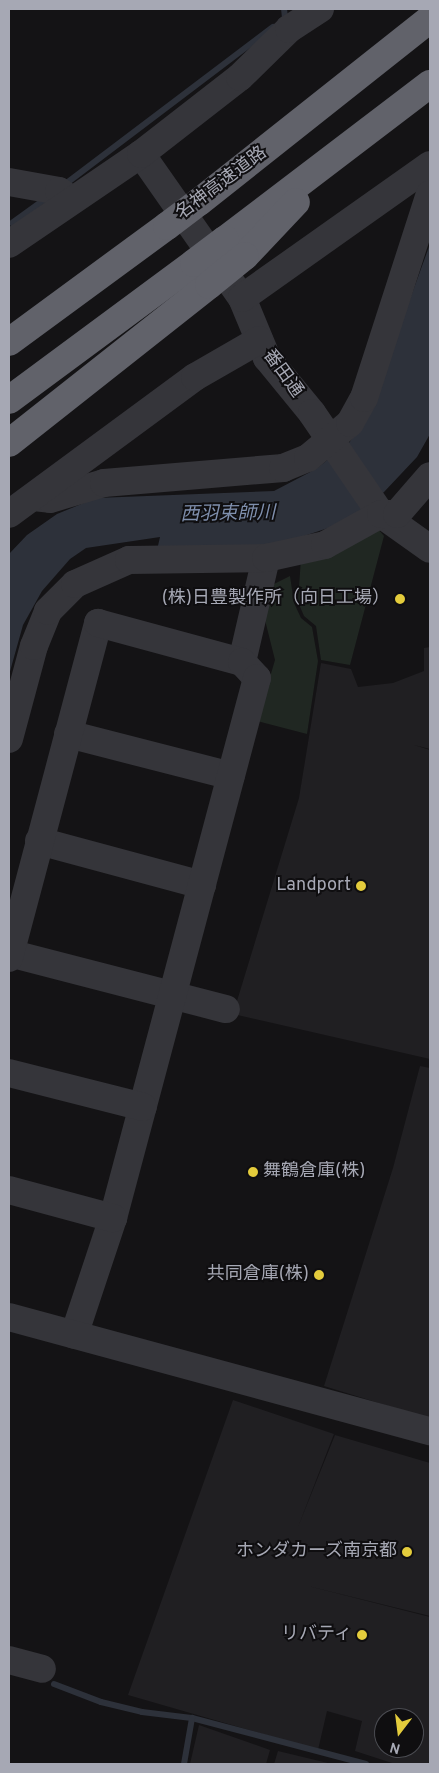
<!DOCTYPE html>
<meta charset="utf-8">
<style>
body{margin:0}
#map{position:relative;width:439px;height:1773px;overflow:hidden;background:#141315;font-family:Overpass,"Noto Sans JP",sans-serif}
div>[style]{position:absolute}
.built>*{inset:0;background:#201f22}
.green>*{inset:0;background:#202722}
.water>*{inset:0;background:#2d313a}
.stream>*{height:6px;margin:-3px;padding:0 3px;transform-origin:3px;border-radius:3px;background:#2d313a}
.minor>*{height:28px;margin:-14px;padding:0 14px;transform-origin:14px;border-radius:14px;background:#35353a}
.highway>*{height:28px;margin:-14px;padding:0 14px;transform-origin:14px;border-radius:14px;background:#61626a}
.highway-bridge>*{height:28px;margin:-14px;padding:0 14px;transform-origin:14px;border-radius:14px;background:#61626a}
.dots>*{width:14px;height:14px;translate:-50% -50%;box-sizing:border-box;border:2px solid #0f0e10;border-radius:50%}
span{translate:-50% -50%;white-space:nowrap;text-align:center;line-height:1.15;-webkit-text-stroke:4px #0f0e10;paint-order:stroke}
.street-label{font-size:18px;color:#a6a8b4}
.poi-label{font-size:18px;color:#a6a8b4}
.right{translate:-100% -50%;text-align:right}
.left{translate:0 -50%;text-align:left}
.water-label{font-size:19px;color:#7f8fad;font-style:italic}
.frame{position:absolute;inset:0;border:10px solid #a6a8b4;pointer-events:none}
.north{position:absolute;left:374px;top:1708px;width:50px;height:50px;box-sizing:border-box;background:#0f0e10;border:1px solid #4b4c52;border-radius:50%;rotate:195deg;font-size:14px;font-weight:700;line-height:20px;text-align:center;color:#a6a8b4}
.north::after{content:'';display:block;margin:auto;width:18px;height:22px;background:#e4cc3c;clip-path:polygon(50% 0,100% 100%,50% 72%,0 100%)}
</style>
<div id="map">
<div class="built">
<div style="clip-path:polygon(430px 647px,430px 749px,414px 745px,430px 750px,430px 1059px,233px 1014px,299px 798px,321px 663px,351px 669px,358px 687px,393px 683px,424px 671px,424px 648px)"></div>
<div style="clip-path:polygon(420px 1066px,430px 1068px,430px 1419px,324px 1386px,393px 1168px)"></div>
<div style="clip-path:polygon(evenodd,233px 1400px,334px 1434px,298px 1527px,335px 1435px,430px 1463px,430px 1616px,308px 1586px,430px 1617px,430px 1764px,395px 1764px,355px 1751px,362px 1721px,327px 1711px,318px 1750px,128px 1695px,233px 1400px,384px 1718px,414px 1718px,414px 1748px,384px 1748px,384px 1718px)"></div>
<div style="clip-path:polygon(199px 1725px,270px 1750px,266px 1764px,190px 1764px)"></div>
<div style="clip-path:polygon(278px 1751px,332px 1764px,274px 1764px)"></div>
</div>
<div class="green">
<div style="clip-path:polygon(379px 530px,384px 536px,350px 665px,321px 660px,316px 626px,304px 616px,298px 602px,301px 558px)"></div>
<div style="clip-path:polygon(290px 576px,294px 603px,301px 618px,312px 627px,318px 661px,307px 734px,257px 721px,275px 660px,265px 620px,274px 584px)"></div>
</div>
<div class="water">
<div style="clip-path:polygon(430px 244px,430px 434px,417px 457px,384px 492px,346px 522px,277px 545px,157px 550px,160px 537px,86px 548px,70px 559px,42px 591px,23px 625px,9px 675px,9px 554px,27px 535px,57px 514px,96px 498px,274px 491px,316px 469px,348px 444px,365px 423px)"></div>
</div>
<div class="stream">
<div style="left:281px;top:21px;width:5px;rotate:-37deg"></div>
<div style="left:285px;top:18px;width:9px;rotate:-96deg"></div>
<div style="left:64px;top:185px;width:262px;rotate:-37.1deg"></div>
<div style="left:12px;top:223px;width:44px;rotate:-35.8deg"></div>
<div style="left:54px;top:1684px;width:50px;rotate:21deg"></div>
<div style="left:101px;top:1702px;width:42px;rotate:13.7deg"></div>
<div style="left:142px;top:1712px;width:50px;rotate:6.8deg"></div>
<div style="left:192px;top:1718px;width:180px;rotate:14.8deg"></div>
<div style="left:184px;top:1764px;width:47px;rotate:-80.1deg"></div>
</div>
<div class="minor">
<div style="left:141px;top:154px;width:176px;rotate:55deg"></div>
<div style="left:242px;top:298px;width:65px;rotate:67.4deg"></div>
<div style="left:267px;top:358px;width:71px;rotate:50.7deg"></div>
<div style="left:312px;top:413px;width:122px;rotate:55.7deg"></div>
<div style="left:381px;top:514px;width:60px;rotate:35.5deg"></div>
<div style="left:9px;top:182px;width:51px;rotate:10.2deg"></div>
<div style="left:59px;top:191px;width:16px;rotate:35deg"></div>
<div style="left:9px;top:244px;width:160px;rotate:-34.3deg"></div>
<div style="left:141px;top:154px;width:125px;rotate:-37.9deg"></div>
<div style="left:240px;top:77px;width:69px;rotate:-44.4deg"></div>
<div style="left:289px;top:29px;width:37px;rotate:-33deg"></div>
<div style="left:242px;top:298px;width:230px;rotate:-35.3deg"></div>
<div style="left:34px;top:497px;width:16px;rotate:7deg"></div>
<div style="left:50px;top:499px;width:56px;rotate:-16.5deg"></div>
<div style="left:104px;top:483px;width:180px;rotate:-4.8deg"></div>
<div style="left:283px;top:468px;width:27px;rotate:-22deg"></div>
<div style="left:308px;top:458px;width:55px;rotate:-39.8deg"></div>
<div style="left:350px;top:423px;width:29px;rotate:-61deg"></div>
<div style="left:364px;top:398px;width:214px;rotate:-72.1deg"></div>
<div style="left:9px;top:514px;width:231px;rotate:-36.4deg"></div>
<div style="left:195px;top:377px;width:74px;rotate:-30deg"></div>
<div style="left:242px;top:662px;width:107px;rotate:-77deg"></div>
<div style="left:68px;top:734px;width:168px;rotate:14.4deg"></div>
<div style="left:9px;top:739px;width:96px;rotate:-75deg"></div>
<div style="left:34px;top:646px;width:38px;rotate:-68deg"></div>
<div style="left:48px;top:611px;width:38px;rotate:-45deg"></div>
<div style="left:75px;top:584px;width:59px;rotate:-24deg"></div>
<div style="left:129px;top:560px;width:137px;rotate:-0.8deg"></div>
<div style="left:266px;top:558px;width:60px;rotate:-12.4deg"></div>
<div style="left:325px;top:545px;width:64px;rotate:-29deg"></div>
<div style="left:381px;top:514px;width:16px"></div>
<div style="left:397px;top:514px;width:50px;rotate:-49deg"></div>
<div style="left:39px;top:841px;width:169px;rotate:15.1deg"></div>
<div style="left:9px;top:953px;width:224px;rotate:14.5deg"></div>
<div style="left:9px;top:958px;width:347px;rotate:-75.1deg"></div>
<div style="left:98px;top:623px;width:149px;rotate:15.2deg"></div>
<div style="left:242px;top:662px;width:22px;rotate:47deg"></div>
<div style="left:257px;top:678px;width:559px;rotate:104.93deg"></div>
<div style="left:113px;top:1218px;width:123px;rotate:108.4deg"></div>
<div style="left:9px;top:1073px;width:138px;rotate:14.2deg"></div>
<div style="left:9px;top:1190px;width:108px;rotate:15.1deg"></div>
<div style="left:9px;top:1317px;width:436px;rotate:15.2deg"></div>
<div style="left:9px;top:1660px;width:34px;rotate:15deg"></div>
</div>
<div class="highway">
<div style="left:199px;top:202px;width:295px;rotate:-38.4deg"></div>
<div style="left:225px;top:240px;width:258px;rotate:-37.3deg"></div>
<div style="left:245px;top:256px;width:74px;rotate:-46.6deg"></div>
<div style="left:9px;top:342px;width:196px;rotate:-36.3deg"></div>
<div style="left:9px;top:400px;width:230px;rotate:-36.5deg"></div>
<div style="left:9px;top:443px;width:255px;rotate:-38.3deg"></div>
</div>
<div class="highway-bridge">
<div style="left:167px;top:226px;width:40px;rotate:-37deg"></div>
<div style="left:194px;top:263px;width:39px;rotate:-37deg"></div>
<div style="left:209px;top:285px;width:46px;rotate:-38.9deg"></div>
</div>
<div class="dots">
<div style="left:400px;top:599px;background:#e4cc3c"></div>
<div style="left:361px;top:886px;background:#e4cc3c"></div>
<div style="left:253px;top:1172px;background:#e4cc3c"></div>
<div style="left:319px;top:1275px;background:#e4cc3c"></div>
<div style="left:407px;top:1552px;background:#e4cc3c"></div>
<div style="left:362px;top:1635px;background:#e4cc3c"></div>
</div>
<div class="street-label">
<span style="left:222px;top:184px;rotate:-37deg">名神高速道路</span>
<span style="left:282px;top:374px;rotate:54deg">番田通</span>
</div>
<div class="poi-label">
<span class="right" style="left:390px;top:599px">(株)日豊製作所（向日工場）</span>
<span class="right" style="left:351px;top:886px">Landport</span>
<span class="left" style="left:263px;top:1172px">舞鶴倉庫(株)</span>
<span class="right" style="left:309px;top:1275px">共同倉庫(株)</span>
<span class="right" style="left:397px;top:1552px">ホンダカーズ南京都</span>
<span class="right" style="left:352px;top:1635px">リバティ</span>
</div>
<div class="water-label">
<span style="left:228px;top:515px;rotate:-1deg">西羽束師川</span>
</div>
<div class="frame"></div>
<div class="north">N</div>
</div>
